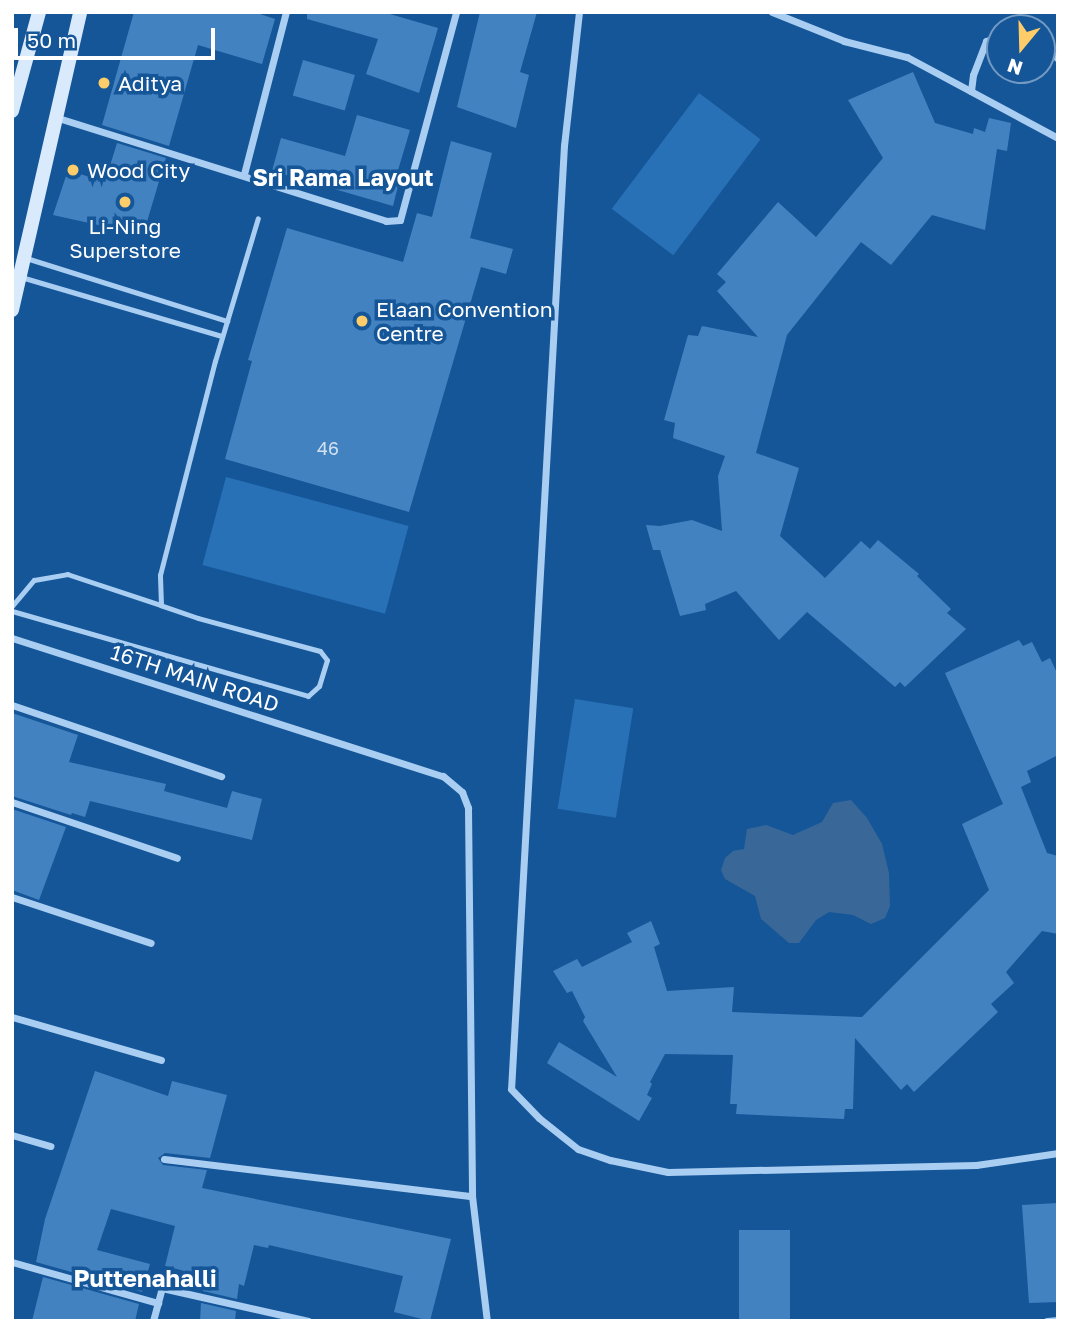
<!DOCTYPE html>
<style>
body{margin:0}
#map{position:relative;width:1070px;height:1333px;overflow:hidden;background:#155699;font-family:"Golos Text",sans-serif}
div>[style]{position:absolute}
.green>*{inset:0;background:#2871b7;transform-origin:0 0}
.water>*{inset:0;background:#396898}
.building>*{inset:0;background:#4382c1;transform-origin:0 0}
.service>*{height:5px;margin:-2.5px;padding:0 2.5px;transform-origin:2.5px;border-radius:2.5px;background:#a9cef2}
.minor>*{height:7px;margin:-3.5px;padding:0 3.5px;transform-origin:3.5px;border-radius:3.5px;background:#a9cef2}
.secondary>*{height:14px;margin:-7px;padding:0 7px;transform-origin:7px;border-radius:7px;background:#d8eafc}
.dots>*{width:19px;height:19px;translate:-50% -50%;box-sizing:border-box;border:4px solid #155699;border-radius:50%}
span{translate:-50% -50%;white-space:nowrap;text-align:center;line-height:1.15;-webkit-text-stroke:7px #155699;paint-order:stroke}
.number-label{font-size:18px;color:#d0e0f0}
.number-label span{-webkit-text-stroke-width:0}
.poi-label{font-size:21px;color:#fff}
.left{translate:0 -50%;text-align:left}
.street-label{font-size:21px;color:#fff}
.neighbourhood-label{font-size:23px;color:#fff;font-weight:700}
.quarter-label{font-size:24px;color:#fff;font-weight:700}
.frame{position:absolute;inset:0;border:14px solid #fff;pointer-events:none}
.north{position:absolute;left:986px;top:14px;width:70px;height:70px;box-sizing:border-box;background:#155699;border:2px solid #739ac2;border-radius:50%;rotate:199deg;font-size:19px;font-weight:700;line-height:28px;text-align:center;color:#fff}
.north::after{content:'';display:block;margin:auto;width:24px;height:32px;background:#ffcc6a;clip-path:polygon(50% 0,100% 100%,50% 72%,0 100%)}
.scale{position:absolute;left:14px;top:28px;width:201px;height:32px;box-sizing:border-box;border:4px solid #fff;border-top:0;padding-left:9px;font-size:21px;line-height:24px;white-space:nowrap;color:#fff;-webkit-text-stroke:5px #155699;paint-order:stroke}
</style>
<div id="map">
<div class="green">
<div style="left:699px;top:93px;width:77px;height:145px;rotate:37deg"></div>
<div style="left:226px;top:477px;width:189px;height:91px;rotate:15deg"></div>
<div style="left:575px;top:699px;width:59px;height:111px;rotate:9deg"></div>
</div>
<div class="water">
<div style="clip-path:polygon(851px 800px,867px 818px,882px 844px,889px 873px,890px 906px,885px 918px,871px 924px,853px 915px,829px 912px,816px 920px,799px 943px,789px 943px,761px 919px,755px 896px,725px 879px,721px 870px,725px 858px,733px 851px,744px 849px,747px 829px,766px 825px,793px 835px,822px 822px,833px 803px)"></div>
</div>
<div class="building">
<div style="clip-path:polygon(134px 12px,254px 12px,275px 19px,262px 64px,198px 45px,169px 146px,102px 125px)"></div>
<div style="clip-path:polygon(307px 12px,383px 12px,438px 28px,419px 93px,366px 74px,378px 39px,307px 19px)"></div>
<div style="clip-path:polygon(480px 12px,537px 12px,520px 72px,529px 75px,516px 128px,457px 107px)"></div>
<div style="left:303px;top:60px;width:54px;height:37px;rotate:16deg"></div>
<div style="clip-path:polygon(913px 72px,935px 123px,973px 134px,974px 128px,985px 132px,989px 118px,1011px 123px,1007px 151px,997px 149px,985px 230px,932px 215px,891px 265px,861px 242px,787px 335px,756px 453px,799px 468px,780px 536px,825px 578px,861px 541px,870px 549px,878px 540px,919px 574px,917px 576px,951px 609px,947px 613px,966px 629px,905px 687px,900px 682px,895px 687px,807px 612px,779px 640px,736px 591px,705px 604px,706px 610px,680px 616px,660px 550px,653px 550px,646px 525px,660px 526px,692px 520px,722px 531px,718px 476px,725px 456px,673px 438px,675px 423px,664px 420px,688px 335px,698px 336px,702px 326px,758px 337px,717px 291px,726px 282px,717px 274px,778px 202px,816px 237px,883px 158px,848px 100px)"></div>
<div style="clip-path:polygon(357px 115px,410px 130px,396px 177px,400px 178px,393px 206px,272px 171px,281px 138px,345px 156px)"></div>
<div style="clip-path:polygon(451px 141px,492px 153px,470px 238px,513px 249px,506px 274px,481px 267px,409px 512px,225px 459px,252px 361px,248px 360px,287px 228px,403px 262px,417px 213px,432px 217px)"></div>
<div style="clip-path:polygon(117px 143px,166px 158px,143px 235px,53px 215px,68px 170px,105px 182px)"></div>
<div style="clip-path:polygon(1019px 640px,1023px 646px,1032px 642px,1042px 662px,1050px 658px,1058px 675px,1058px 755px,1027px 771px,1031px 782px,1021px 787px,1047px 853px,1058px 856px,1058px 934px,1042px 931px,1006px 972px,1014px 983px,991px 1004px,998px 1012px,914px 1092px,907px 1084px,901px 1090px,855px 1038px,853px 1109px,845px 1109px,844px 1119px,736px 1114px,737px 1104px,730px 1104px,733px 1055px,665px 1054px,650px 1082px,652px 1084px,647px 1095px,652px 1098px,639px 1121px,547px 1063px,559px 1042px,617px 1077px,583px 1021px,585px 1017px,572px 991px,567px 993px,553px 971px,577px 959px,582px 967px,632px 942px,627px 933px,651px 921px,660px 944px,654px 947px,667px 991px,734px 987px,732px 1012px,862px 1017px,989px 890px,962px 824px,1003px 804px,945px 673px)"></div>
<div style="clip-path:polygon(12px 713px,78px 735px,69px 762px,166px 784px,164px 791px,227px 808px,232px 791px,262px 799px,252px 840px,90px 801px,85px 817px,72px 813px,71px 815px,12px 796px)"></div>
<div style="clip-path:polygon(12px 809px,66px 827px,39px 900px,12px 890px)"></div>
<div style="clip-path:polygon(95px 1071px,168px 1096px,172px 1081px,227px 1095px,210px 1158px,165px 1153px,158px 1158px,163px 1165px,207px 1170px,202px 1188px,451px 1239px,430px 1321px,394px 1312px,403px 1276px,269px 1245px,268px 1248px,254px 1245px,244px 1286px,239px 1284px,237px 1299px,203px 1291px,204px 1276px,165px 1266px,175px 1226px,111px 1209px,97px 1250px,150px 1264px,142px 1292px,36px 1262px,45px 1219px)"></div>
<div style="clip-path:polygon(1058px 1203px,1058px 1302px,1029px 1303px,1022px 1205px)"></div>
<div style="left:739px;top:1230px;width:51px;height:91px"></div>
<div style="clip-path:polygon(43px 1277px,139px 1304px,135px 1321px,32px 1321px)"></div>
<div style="clip-path:polygon(201px 1303px,236px 1311px,235px 1321px,200px 1321px)"></div>
</div>
<div class="service">
<div style="left:26px;top:258px;width:211px;rotate:17.4deg"></div>
<div style="left:21px;top:277px;width:209px;rotate:16.4deg"></div>
<div style="left:12px;top:606px;width:34px;rotate:-50deg"></div>
<div style="left:34px;top:580px;width:34px;rotate:-10deg"></div>
<div style="left:67px;top:574px;width:99px;rotate:18.3deg"></div>
<div style="left:12px;top:611px;width:308px;rotate:16deg"></div>
<div style="left:308px;top:696px;width:15px;rotate:-42deg"></div>
<div style="left:319px;top:686px;width:27px;rotate:-73deg"></div>
<div style="left:327px;top:660px;width:11px;rotate:-128deg"></div>
<div style="left:320px;top:651px;width:126px;rotate:-164.9deg"></div>
<div style="left:198px;top:618px;width:39px;rotate:-161deg"></div>
<div style="left:161px;top:605px;width:30px;rotate:-92deg"></div>
<div style="left:160px;top:575px;width:221px;rotate:-75.6deg"></div>
<div style="left:215px;top:361px;width:149px;rotate:-73.3deg"></div>
</div>
<div class="minor">
<div style="left:579px;top:12px;width:134px;rotate:96.4deg"></div>
<div style="left:564px;top:145px;width:945px;rotate:93.21deg"></div>
<div style="left:511px;top:1089px;width:40px;rotate:46deg"></div>
<div style="left:539px;top:1118px;width:50px;rotate:38.5deg"></div>
<div style="left:578px;top:1149px;width:34px;rotate:19deg"></div>
<div style="left:610px;top:1160px;width:59px;rotate:11.7deg"></div>
<div style="left:668px;top:1172px;width:308px;rotate:-1.3deg"></div>
<div style="left:976px;top:1165px;width:83px;rotate:-8.3deg"></div>
<div style="left:772px;top:12px;width:78px;rotate:21.9deg"></div>
<div style="left:844px;top:41px;width:65px;rotate:14.3deg"></div>
<div style="left:907px;top:57px;width:171px;rotate:28.2deg"></div>
<div style="left:1042px;top:44px;width:22px;rotate:43deg"></div>
<div style="left:971px;top:91px;width:16px;rotate:-83deg"></div>
<div style="left:973px;top:75px;width:36px;rotate:-69deg"></div>
<div style="left:986px;top:41px;width:15px;rotate:-20deg"></div>
<div style="left:55px;top:117px;width:347px;rotate:17.4deg"></div>
<div style="left:386px;top:221px;width:14px;rotate:-4deg"></div>
<div style="left:400px;top:220px;width:215px;rotate:-74.9deg"></div>
<div style="left:244px;top:174px;width:167px;rotate:-75.5deg"></div>
<div style="left:12px;top:638px;width:453px;rotate:17.8deg"></div>
<div style="left:443px;top:776px;width:25px;rotate:40deg"></div>
<div style="left:462px;top:792px;width:17px;rotate:69deg"></div>
<div style="left:468px;top:808px;width:388px;rotate:89.4deg"></div>
<div style="left:472px;top:1196px;width:126px;rotate:83.2deg"></div>
<div style="left:12px;top:705px;width:221px;rotate:18.8deg"></div>
<div style="left:12px;top:802px;width:174px;rotate:18.7deg"></div>
<div style="left:12px;top:897px;width:146px;rotate:18.3deg"></div>
<div style="left:12px;top:1017px;width:155px;rotate:16.1deg"></div>
<div style="left:12px;top:1135px;width:40px;rotate:16deg"></div>
<div style="left:164px;top:1159px;width:310px;rotate:6.9deg"></div>
<div style="left:12px;top:1262px;width:152px;rotate:15.7deg"></div>
<div style="left:153px;top:1321px;width:34px;rotate:-75deg"></div>
<div style="left:162px;top:1288px;width:150px;rotate:12.7deg"></div>
<div style="left:1047px;top:1321px;width:11px;rotate:-5deg"></div>
</div>
<div class="secondary">
<div style="left:12px;top:111px;width:103px;rotate:-74.7deg"></div>
<div style="left:12px;top:310px;width:306px;rotate:-77.1deg"></div>
</div>
<div class="dots">
<div style="left:104px;top:83px;background:#ffcc6a"></div>
<div style="left:73px;top:170px;background:#ffcc6a"></div>
<div style="left:125px;top:202px;background:#ffcc6a"></div>
<div style="left:362px;top:321px;background:#ffcc6a"></div>
</div>
<div class="number-label">
<span style="left:328px;top:448px">46</span>
</div>
<div class="poi-label">
<span class="left" style="left:118px;top:83px">Aditya</span>
<span class="left" style="left:87px;top:170px">Wood City</span>
<span style="left:125px;top:238px">Li-Ning<br>Superstore</span>
<span class="left" style="left:376px;top:321px">Elaan Convention<br>Centre</span>
</div>
<div class="street-label">
<span style="left:195px;top:678px;rotate:18deg">16TH MAIN ROAD</span>
</div>
<div class="neighbourhood-label">
<span style="left:343px;top:177px">Sri Rama Layout</span>
</div>
<div class="quarter-label">
<span style="left:145px;top:1278px">Puttenahalli</span>
</div>
<div class="frame"></div>
<div class="north">N</div>
<div class="scale">50 m</div>
</div>
